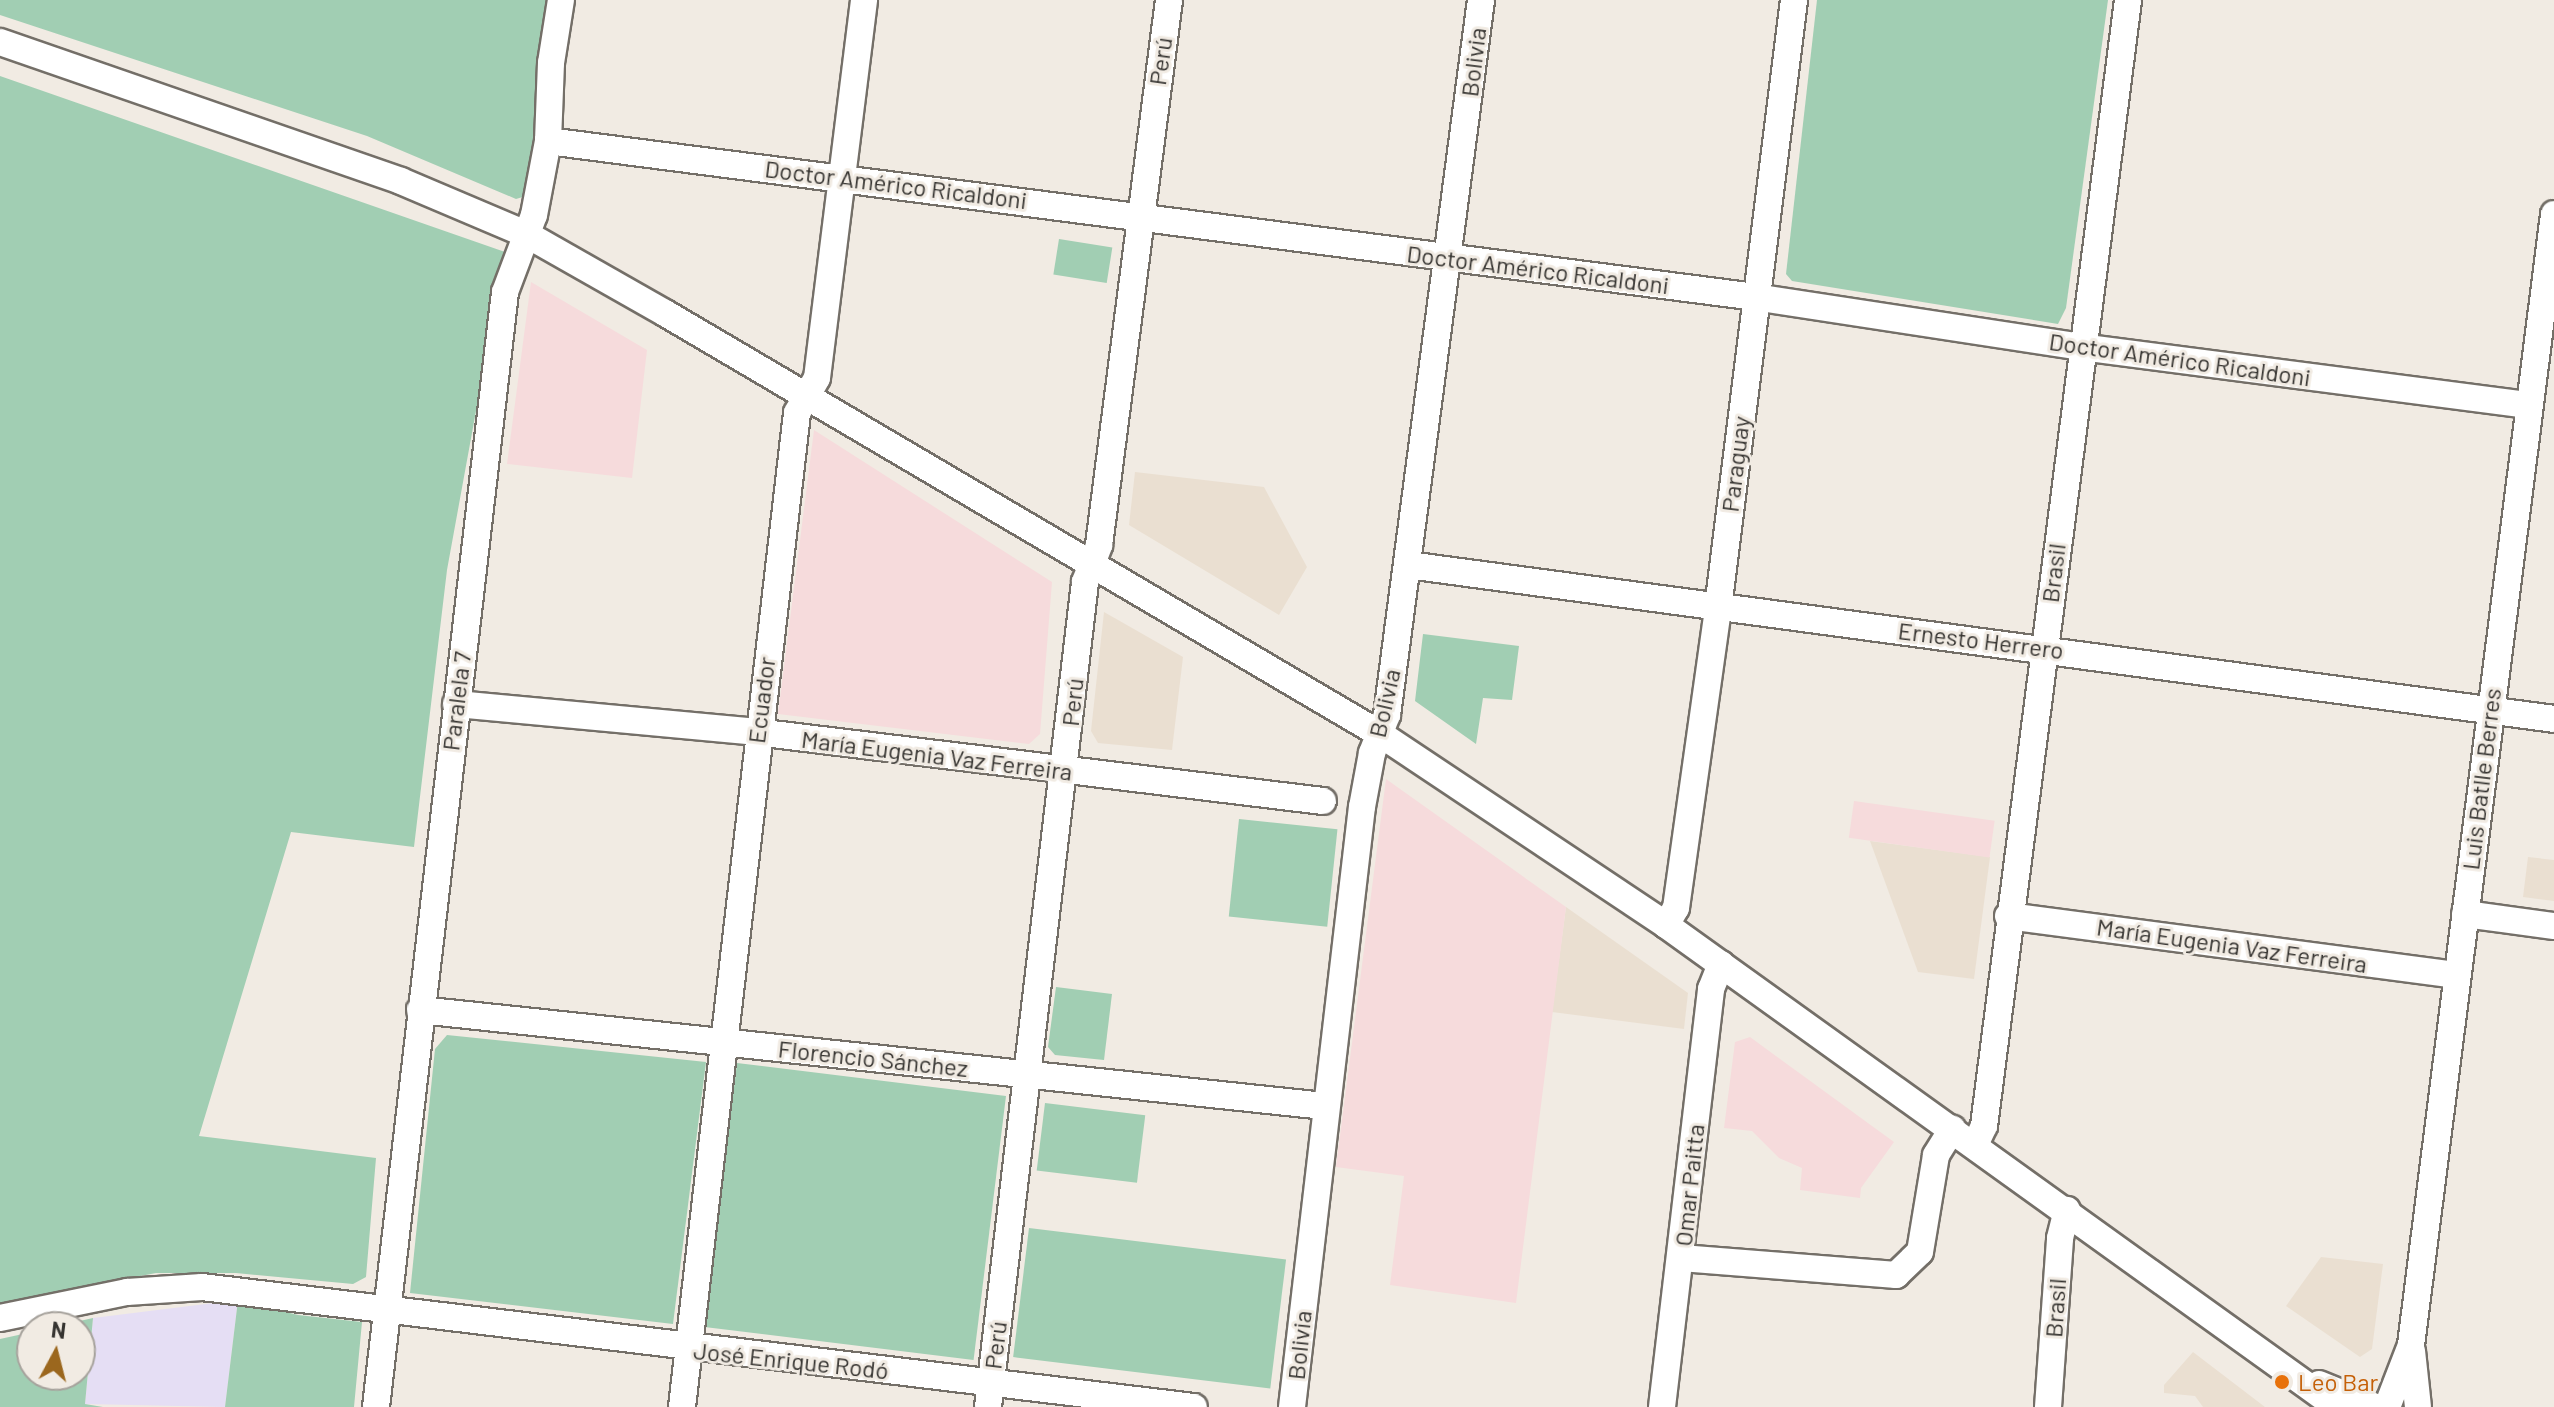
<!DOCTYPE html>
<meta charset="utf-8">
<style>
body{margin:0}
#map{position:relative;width:2554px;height:1407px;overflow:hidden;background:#f1ebe3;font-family:Barlow,sans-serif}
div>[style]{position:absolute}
.built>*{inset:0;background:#eadfd1}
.industrial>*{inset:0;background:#f6dbdc;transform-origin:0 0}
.education>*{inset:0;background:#e5def4}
.green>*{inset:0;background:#a1ceb3;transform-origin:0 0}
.roads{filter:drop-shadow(2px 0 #746f68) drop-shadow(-2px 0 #746f68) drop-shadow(0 2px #746f68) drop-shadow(0 -2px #746f68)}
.minor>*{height:26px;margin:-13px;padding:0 13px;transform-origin:13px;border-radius:13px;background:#fff}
.dots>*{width:22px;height:22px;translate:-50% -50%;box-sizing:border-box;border:4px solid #f1ebe3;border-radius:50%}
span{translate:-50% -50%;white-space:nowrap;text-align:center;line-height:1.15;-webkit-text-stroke:6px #f1ebe3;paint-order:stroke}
.street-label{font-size:24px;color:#363431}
.food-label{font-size:24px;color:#c56008}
.left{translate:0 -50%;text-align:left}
.north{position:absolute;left:16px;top:1311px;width:80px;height:80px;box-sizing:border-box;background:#f1ebe3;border:2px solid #a6a29c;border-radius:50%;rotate:7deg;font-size:22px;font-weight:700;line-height:32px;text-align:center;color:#363431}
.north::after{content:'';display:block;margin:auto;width:28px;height:36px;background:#9b671e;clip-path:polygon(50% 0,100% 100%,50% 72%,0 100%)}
</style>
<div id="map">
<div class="built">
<div style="clip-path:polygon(1135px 472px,1264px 487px,1307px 567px,1279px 615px,1129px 525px)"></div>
<div style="clip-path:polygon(1104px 612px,1183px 657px,1172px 750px,1098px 743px,1091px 731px)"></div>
<div style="clip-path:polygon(1870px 841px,1990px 857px,1974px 979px,1918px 972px)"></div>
<div style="clip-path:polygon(2528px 857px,2554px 860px,2554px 901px,2523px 897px)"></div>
<div style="clip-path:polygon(1566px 907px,1688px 993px,1684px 1029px,1552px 1012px)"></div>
<div style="clip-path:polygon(2321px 1257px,2383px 1264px,2372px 1349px,2360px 1357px,2286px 1306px)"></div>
<div style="clip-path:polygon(2193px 1352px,2265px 1407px,2203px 1407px,2195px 1396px,2164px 1393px,2164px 1385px)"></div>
</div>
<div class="industrial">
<div style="clip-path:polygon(531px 282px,647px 350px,632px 478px,507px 464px)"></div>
<div style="clip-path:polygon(814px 430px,1052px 582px,1040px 734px,1029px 744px,778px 714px)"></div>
<div style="clip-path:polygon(1386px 779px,1566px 907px,1516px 1303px,1390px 1285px,1404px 1176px,1336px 1167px)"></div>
<div style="left:1854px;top:801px;width:142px;height:37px;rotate:8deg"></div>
<div style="clip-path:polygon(1750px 1037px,1894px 1142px,1861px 1188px,1860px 1198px,1800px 1190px,1802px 1168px,1779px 1158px,1752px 1131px,1724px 1128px,1735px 1042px)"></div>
</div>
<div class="education">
<div style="clip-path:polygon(238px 1300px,225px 1407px,85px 1404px,93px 1318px)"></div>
</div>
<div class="green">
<div style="clip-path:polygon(0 0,548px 0,535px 160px,526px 196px,516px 199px,367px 136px,0 15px)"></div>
<div style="clip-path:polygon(1817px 0,2108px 0,2066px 308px,2058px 324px,1792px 281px,1786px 274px)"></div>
<div style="clip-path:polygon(0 76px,505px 252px,447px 570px,414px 847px,291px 832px,199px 1136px,376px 1158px,366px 1277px,353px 1284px,236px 1273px,156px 1273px,0 1303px)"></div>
<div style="left:1059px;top:239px;width:54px;height:36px;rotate:9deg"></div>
<div style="clip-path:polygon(1423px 634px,1519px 646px,1512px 700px,1483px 698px,1476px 744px,1415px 701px)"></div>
<div style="left:1239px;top:819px;width:99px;height:98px;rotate:6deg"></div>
<div style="clip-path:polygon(1056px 987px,1112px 994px,1104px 1060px,1055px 1055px,1048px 1047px)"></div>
<div style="clip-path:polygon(447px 1035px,706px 1062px,673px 1324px,410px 1293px,435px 1049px)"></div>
<div style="left:737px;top:1063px;width:271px;height:266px;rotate:7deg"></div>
<div style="left:1045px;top:1103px;width:101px;height:68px;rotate:7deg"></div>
<div style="left:1029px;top:1228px;width:259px;height:130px;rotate:7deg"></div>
<div style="clip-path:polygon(238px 1300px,298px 1315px,362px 1322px,354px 1407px,225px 1407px)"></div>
<div style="clip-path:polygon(93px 1318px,85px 1404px,103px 1407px,0 1407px,0 1339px,32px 1332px,32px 1375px,80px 1375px,80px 1327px,53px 1327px)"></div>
</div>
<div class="roads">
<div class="minor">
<div style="left:0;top:42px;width:424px;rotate:19.1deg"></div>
<div style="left:401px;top:181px;width:136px;rotate:23deg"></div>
<div style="left:526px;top:234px;width:160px;rotate:29.6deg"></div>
<div style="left:665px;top:313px;width:830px;rotate:30.49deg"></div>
<div style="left:1380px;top:734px;width:344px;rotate:33.7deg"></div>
<div style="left:1666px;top:925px;width:826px;rotate:35.69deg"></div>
<div style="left:548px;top:141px;width:1217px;rotate:7.36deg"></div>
<div style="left:1755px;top:297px;width:330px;rotate:8.7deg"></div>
<div style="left:2081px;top:347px;width:450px;rotate:7.4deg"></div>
<div style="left:1408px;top:565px;width:1156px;rotate:7.65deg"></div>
<div style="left:456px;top:704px;width:301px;rotate:5.3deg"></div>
<div style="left:756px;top:732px;width:571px;rotate:6.94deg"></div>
<div style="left:2465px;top:914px;width:90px;rotate:7.7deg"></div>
<div style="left:2008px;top:916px;width:453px;rotate:7.5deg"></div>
<div style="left:1666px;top:925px;width:20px;rotate:-60deg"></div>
<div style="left:1676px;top:908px;width:303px;rotate:-82deg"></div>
<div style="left:1718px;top:608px;width:613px;rotate:-82.87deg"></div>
<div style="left:420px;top:1010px;width:910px;rotate:6.06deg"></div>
<div style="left:1975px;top:1145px;width:21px;rotate:-65deg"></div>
<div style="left:1984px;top:1126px;width:1135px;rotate:-82.71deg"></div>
<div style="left:1681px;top:1258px;width:216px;rotate:4.5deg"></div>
<div style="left:1896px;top:1275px;width:33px;rotate:-44deg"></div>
<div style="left:1920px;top:1252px;width:98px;rotate:-80.6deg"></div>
<div style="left:1936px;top:1155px;width:31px;rotate:-58deg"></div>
<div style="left:0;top:1318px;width:130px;rotate:-11.6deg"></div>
<div style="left:127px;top:1292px;width:75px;rotate:-3.8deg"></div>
<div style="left:202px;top:1287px;width:999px;rotate:6.9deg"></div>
<div style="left:2412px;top:1351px;width:56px;rotate:83.9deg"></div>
<div style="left:2319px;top:1384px;width:61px;rotate:22.3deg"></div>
<div style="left:2389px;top:1402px;width:61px;rotate:-68.9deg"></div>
<div style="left:2411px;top:1345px;width:1140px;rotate:-82.79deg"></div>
<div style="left:376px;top:1407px;width:1122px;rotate:-83.4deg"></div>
<div style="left:505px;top:292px;width:82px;rotate:-69.4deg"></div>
<div style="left:534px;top:215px;width:75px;rotate:-79.3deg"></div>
<div style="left:548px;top:141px;width:78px;rotate:-87.8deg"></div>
<div style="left:551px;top:63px;width:64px;rotate:-81deg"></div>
<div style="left:682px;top:1407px;width:1001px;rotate:-83.4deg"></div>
<div style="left:797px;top:413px;width:40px;rotate:-60.3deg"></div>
<div style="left:817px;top:378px;width:381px;rotate:-82.9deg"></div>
<div style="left:988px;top:1407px;width:831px;rotate:-83.29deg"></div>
<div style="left:1085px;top:582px;width:40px;rotate:-69deg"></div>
<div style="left:1099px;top:545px;width:549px;rotate:-82.68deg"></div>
<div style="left:1292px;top:1407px;width:604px;rotate:-83.35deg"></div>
<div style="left:1362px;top:807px;width:55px;rotate:-79.5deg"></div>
<div style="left:1372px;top:753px;width:41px;rotate:-68.5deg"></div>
<div style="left:1387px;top:715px;width:721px;rotate:-82.51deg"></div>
<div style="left:1662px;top:1407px;width:421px;rotate:-83.3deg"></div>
<div style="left:1711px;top:989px;width:27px;rotate:-68deg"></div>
<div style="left:2048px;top:1407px;width:169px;rotate:-85.9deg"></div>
<div style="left:2060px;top:1238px;width:29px;rotate:-76deg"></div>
</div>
</div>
<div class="dots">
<div style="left:2282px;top:1382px;background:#e8710a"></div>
</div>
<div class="street-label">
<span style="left:1160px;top:61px;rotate:-82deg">Perú</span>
<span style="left:1473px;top:62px;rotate:-83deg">Bolivia</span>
<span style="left:896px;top:184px;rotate:7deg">Doctor Américo Ricaldoni</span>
<span style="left:1538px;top:269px;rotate:7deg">Doctor Américo Ricaldoni</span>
<span style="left:2180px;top:359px;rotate:8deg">Doctor Américo Ricaldoni</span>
<span style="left:1735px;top:464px;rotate:-83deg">Paraguay</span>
<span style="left:2053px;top:573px;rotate:-83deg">Brasil</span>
<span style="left:1981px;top:640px;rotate:7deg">Ernesto Herrero</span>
<span style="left:761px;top:700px;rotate:-83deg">Ecuador</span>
<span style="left:456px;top:701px;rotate:-83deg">Paralela 7</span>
<span style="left:1072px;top:702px;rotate:-84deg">Perú</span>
<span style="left:1384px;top:703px;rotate:-77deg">Bolivia</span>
<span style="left:937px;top:755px;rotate:7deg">María Eugenia Vaz Ferreira</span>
<span style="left:2481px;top:779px;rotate:-83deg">Luis Batlle Berres</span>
<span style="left:2232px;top:945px;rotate:8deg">María Eugenia Vaz Ferreira</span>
<span style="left:873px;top:1058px;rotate:6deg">Florencio Sánchez</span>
<span style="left:1689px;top:1185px;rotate:-84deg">Omar Paitta</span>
<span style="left:2055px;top:1308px;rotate:-86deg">Brasil</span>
<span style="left:995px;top:1345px;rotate:-83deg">Perú</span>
<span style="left:1299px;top:1345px;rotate:-84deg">Bolivia</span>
<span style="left:791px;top:1360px;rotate:6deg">José Enrique Rodó</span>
</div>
<div class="food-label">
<span class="left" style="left:2298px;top:1382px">Leo Bar</span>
</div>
<div class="north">N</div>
</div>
